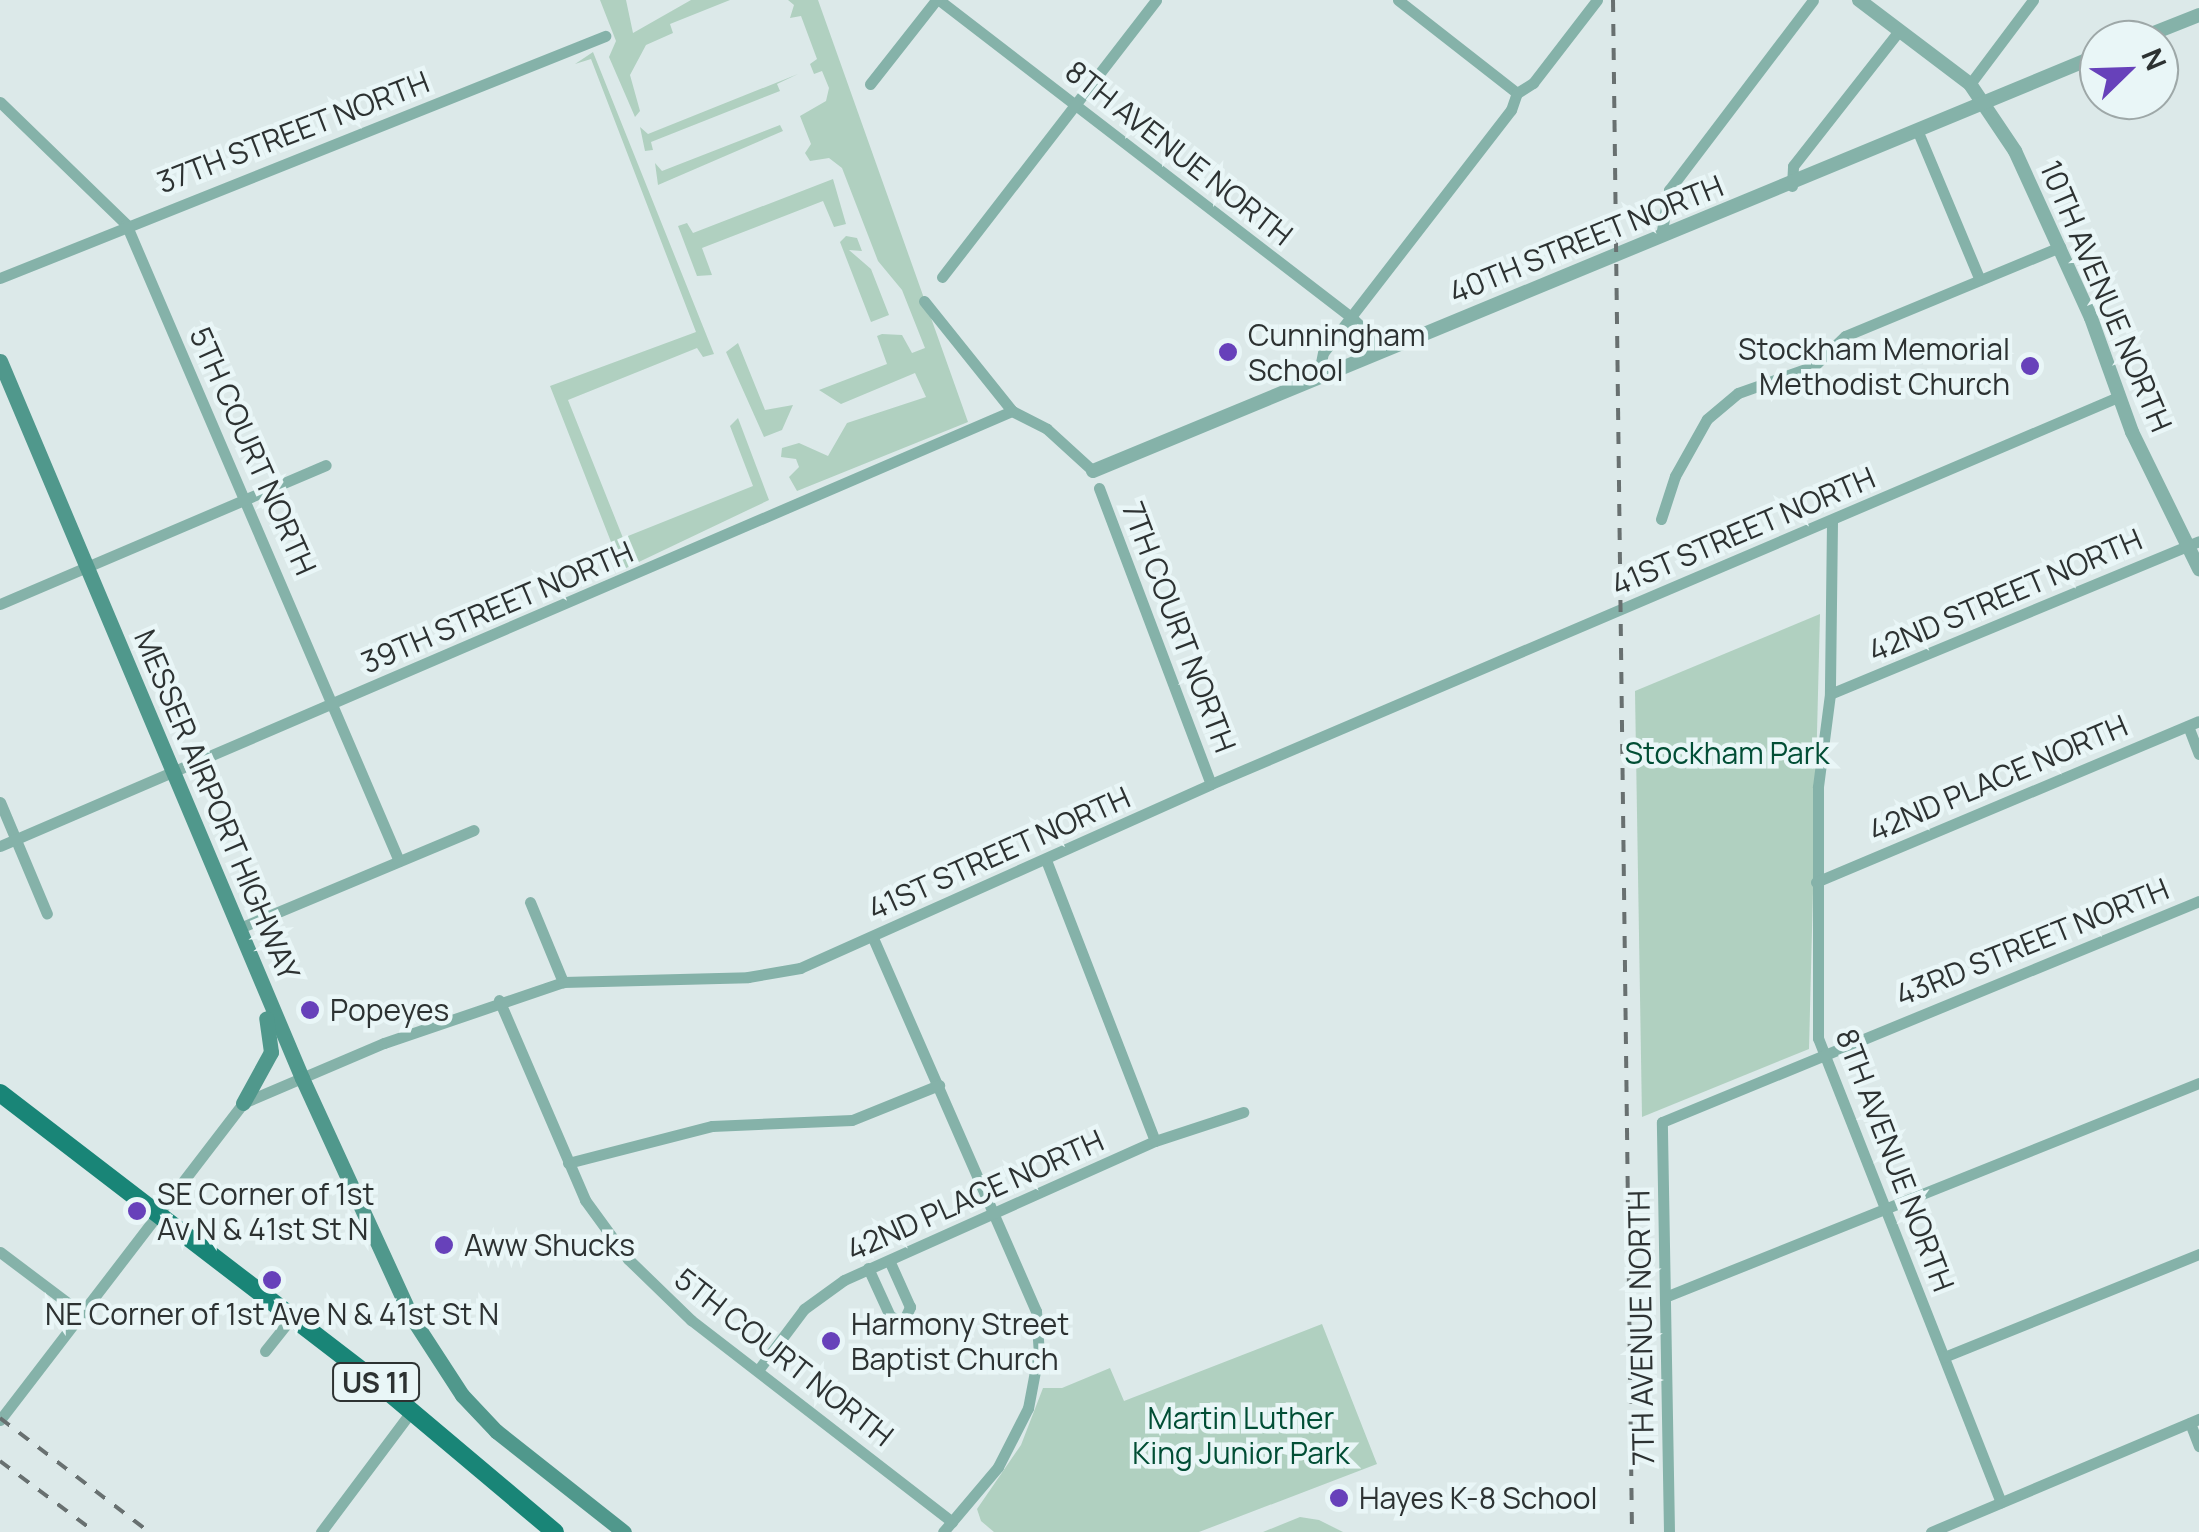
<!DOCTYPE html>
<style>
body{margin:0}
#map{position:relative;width:2199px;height:1532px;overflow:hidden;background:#dce9e9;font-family:Manrope,sans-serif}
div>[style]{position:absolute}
.green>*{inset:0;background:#b0d0c0}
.minor>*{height:11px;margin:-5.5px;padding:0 5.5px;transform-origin:5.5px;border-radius:5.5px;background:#85b2a9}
.tertiary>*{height:14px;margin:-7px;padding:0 7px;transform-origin:7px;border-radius:7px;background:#85b2a9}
.secondary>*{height:15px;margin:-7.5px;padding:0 7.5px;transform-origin:7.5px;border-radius:7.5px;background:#50988c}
.primary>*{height:18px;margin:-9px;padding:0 9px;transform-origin:9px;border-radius:9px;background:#198577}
.rail>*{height:4px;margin-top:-2px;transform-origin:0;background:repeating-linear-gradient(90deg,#687070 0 12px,transparent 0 24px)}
.dots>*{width:28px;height:28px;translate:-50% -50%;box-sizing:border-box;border:5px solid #e9f6f7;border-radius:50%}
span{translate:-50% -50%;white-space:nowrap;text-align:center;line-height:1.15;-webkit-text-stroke:9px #e9f6f7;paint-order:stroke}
.shield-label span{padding:2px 8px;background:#e9f6f7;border:2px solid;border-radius:8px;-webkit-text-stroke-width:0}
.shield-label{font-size:28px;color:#2d3232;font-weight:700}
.street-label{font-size:30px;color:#2d3232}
.poi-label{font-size:30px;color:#2d3232}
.left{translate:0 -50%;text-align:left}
.right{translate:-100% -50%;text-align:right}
.park-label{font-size:30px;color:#014e35}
.north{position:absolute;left:2079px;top:20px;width:100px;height:100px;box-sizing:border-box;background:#e9f6f7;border:2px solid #9ea8a8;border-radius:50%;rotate:67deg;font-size:28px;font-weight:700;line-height:40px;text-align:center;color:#2d3232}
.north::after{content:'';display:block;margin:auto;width:35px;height:45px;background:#6741ba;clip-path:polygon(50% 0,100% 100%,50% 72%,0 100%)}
</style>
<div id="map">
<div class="green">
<div style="clip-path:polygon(600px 0,626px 0,633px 33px,691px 0,730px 0,670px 24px,673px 33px,646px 45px,630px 75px,640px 111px,635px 117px,609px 57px,616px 41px)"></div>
<div style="clip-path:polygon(788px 0,818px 0,968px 422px,797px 491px,789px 477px,799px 467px,796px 459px,781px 457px,782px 448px,799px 443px,828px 456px,847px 423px,926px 397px,915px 373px,841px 404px,819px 390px,887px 364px,877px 336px,882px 334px,902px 335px,912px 353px,925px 348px,902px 290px,878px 261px,842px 168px,829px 158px,810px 161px,805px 153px,811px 144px,800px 116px,826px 101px,829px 88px,822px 71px,814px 74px,810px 64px,817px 59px,801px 16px,790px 18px,794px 5px)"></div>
<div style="clip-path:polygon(593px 52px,714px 354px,703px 357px,697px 348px,568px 400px,623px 538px,753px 486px,730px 426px,738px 418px,769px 500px,622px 570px,550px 386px,696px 332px,591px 59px,575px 64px)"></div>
<div style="clip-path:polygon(798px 74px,777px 84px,780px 91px,651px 142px,653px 150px,645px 151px,640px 127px,648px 134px)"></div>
<div style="clip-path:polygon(780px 125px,783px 131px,658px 185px,655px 163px,662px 171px)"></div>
<div style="clip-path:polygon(833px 179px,846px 224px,834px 227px,823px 201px,702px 248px,712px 275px,697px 276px,678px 226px,687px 223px,693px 233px)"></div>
<div style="clip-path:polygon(846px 236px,857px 238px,862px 251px,849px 250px,871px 269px,889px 315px,871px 322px,840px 242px)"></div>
<div style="clip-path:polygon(738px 343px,765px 410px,793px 405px,782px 430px,764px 437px,726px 352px)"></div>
<div style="clip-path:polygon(1820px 614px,1809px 1049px,1642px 1117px,1635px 691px)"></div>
<div style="clip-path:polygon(1322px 1324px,1377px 1464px,1199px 1532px,994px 1532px,981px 1521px,977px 1509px,1021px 1445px,1043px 1388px,1062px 1388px,1110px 1368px,1124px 1401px)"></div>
<div style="clip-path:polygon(1300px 1517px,1319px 1520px,1343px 1532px,1263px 1532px)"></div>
</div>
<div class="minor">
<div style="left:939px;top:0;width:520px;rotate:37.58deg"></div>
<div style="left:1351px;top:317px;width:47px;rotate:44.1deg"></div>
<div style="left:1398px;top:0;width:151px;rotate:38deg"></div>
<div style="left:870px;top:84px;width:107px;rotate:-51.8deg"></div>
<div style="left:1970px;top:84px;width:105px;rotate:-53.1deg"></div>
<div style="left:0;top:102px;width:175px;rotate:44.1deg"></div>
<div style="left:126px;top:224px;width:693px;rotate:66.8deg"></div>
<div style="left:1918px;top:132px;width:160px;rotate:67.3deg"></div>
<div style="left:1792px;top:186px;width:20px;rotate:-87deg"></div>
<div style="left:1793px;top:166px;width:172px;rotate:-51.9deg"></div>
<div style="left:1661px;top:236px;width:47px;rotate:-80.1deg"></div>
<div style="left:1669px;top:190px;width:238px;rotate:-52.8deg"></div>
<div style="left:942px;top:277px;width:350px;rotate:-52.3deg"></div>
<div style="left:0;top:278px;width:652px;rotate:-21.8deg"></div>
<div style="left:924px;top:301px;width:141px;rotate:51.3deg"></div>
<div style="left:1012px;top:411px;width:39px;rotate:27deg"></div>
<div style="left:1047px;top:429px;width:62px;rotate:42.4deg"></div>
<div style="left:1318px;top:378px;width:25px;rotate:-79deg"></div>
<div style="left:1323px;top:353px;width:307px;rotate:-52.3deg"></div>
<div style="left:1511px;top:110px;width:18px;rotate:-71deg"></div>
<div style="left:1517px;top:93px;width:19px;rotate:-32deg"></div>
<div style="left:1533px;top:83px;width:105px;rotate:-52.4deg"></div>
<div style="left:1099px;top:488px;width:316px;rotate:69.3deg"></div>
<div style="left:1661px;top:519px;width:45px;rotate:-72deg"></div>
<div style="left:1675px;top:476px;width:65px;rotate:-60.7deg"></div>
<div style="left:1707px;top:419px;width:40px;rotate:-40deg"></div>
<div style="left:1738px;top:393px;width:81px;rotate:-19.6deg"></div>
<div style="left:1814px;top:366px;width:43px;rotate:-44.1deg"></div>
<div style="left:1845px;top:336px;width:233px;rotate:-22.5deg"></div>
<div style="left:1832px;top:522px;width:172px;rotate:90.7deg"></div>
<div style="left:1830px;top:694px;width:94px;rotate:97.4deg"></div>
<div style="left:1818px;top:787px;width:251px;rotate:90deg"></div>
<div style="left:1818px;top:1038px;width:499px;rotate:68.5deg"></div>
<div style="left:0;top:604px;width:354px;rotate:-23.1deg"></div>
<div style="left:1830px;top:694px;width:399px;rotate:-22.5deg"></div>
<div style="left:2188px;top:726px;width:30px;rotate:69deg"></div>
<div style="left:0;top:802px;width:121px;rotate:67.2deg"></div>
<div style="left:0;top:846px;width:1102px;rotate:-23.26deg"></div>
<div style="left:1046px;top:860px;width:301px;rotate:68.8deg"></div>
<div style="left:1816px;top:882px;width:415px;rotate:-22.8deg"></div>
<div style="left:530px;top:902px;width:87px;rotate:67.6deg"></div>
<div style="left:242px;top:927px;width:251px;rotate:-22.7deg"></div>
<div style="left:873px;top:938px;width:407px;rotate:66.4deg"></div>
<div style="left:1036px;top:1311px;width:39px;rotate:86deg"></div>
<div style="left:1039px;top:1350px;width:59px;rotate:100.7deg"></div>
<div style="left:1028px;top:1408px;width:66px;rotate:117deg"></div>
<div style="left:998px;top:1467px;width:85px;rotate:130.2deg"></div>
<div style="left:499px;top:1000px;width:218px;rotate:66.7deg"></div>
<div style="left:585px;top:1200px;width:73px;rotate:53.9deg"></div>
<div style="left:628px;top:1259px;width:88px;rotate:44.1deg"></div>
<div style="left:691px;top:1320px;width:330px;rotate:37.7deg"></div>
<div style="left:568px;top:1163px;width:149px;rotate:-14.4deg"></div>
<div style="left:712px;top:1126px;width:140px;rotate:-2.5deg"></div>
<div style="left:852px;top:1120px;width:94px;rotate:-21.9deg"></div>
<div style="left:0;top:1252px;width:100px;rotate:36.9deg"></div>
<div style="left:868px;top:1268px;width:53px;rotate:65.4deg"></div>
<div style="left:890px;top:1316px;width:14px;rotate:25deg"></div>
<div style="left:903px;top:1322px;width:17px;rotate:-65deg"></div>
<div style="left:910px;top:1307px;width:51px;rotate:-114.1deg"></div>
<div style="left:1665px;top:1297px;width:575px;rotate:-21.84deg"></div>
<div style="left:265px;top:1351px;width:43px;rotate:-51.5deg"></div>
<div style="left:1944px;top:1357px;width:275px;rotate:-22deg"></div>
<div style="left:759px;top:1369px;width:75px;rotate:-53.1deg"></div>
<div style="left:804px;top:1309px;width:49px;rotate:-35.9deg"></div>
<div style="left:844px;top:1280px;width:341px;rotate:-24.1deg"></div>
<div style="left:1155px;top:1141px;width:93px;rotate:-18.2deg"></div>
<div style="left:0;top:1420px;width:399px;rotate:-52.5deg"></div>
<div style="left:243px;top:1103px;width:153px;rotate:-23.1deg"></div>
<div style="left:384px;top:1043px;width:189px;rotate:-18.8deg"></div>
<div style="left:563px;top:982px;width:185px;rotate:-1.5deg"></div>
<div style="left:748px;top:977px;width:53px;rotate:-9.8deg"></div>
<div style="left:800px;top:968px;width:450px;rotate:-24.1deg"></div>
<div style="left:1211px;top:784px;width:986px;rotate:-23.11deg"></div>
<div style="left:2190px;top:1423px;width:25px;rotate:69deg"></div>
<div style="left:321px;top:1532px;width:149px;rotate:-53.2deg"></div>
<div style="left:1669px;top:1532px;width:410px;rotate:-91deg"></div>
<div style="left:1662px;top:1122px;width:581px;rotate:-22.37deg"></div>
<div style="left:1931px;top:1532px;width:291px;rotate:-22.9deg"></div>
</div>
<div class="tertiary">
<div style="left:1859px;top:0;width:139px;rotate:37.1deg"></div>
<div style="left:1970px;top:84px;width:81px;rotate:56.1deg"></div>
<div style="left:2015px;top:151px;width:183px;rotate:65.5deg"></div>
<div style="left:2091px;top:318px;width:121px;rotate:70.2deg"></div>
<div style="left:2132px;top:432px;width:153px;rotate:63.9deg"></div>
<div style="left:2136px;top:40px;width:68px;rotate:-21.6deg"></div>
<div style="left:1093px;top:471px;width:1089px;rotate:-22.47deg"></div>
</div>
<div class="secondary">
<div style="left:0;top:361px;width:778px;rotate:67.16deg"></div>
<div style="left:302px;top:1078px;width:264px;rotate:65.4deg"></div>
<div style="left:412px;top:1318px;width:92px;rotate:57deg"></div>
<div style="left:462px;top:1395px;width:50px;rotate:46.6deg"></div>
<div style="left:496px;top:1431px;width:163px;rotate:38.3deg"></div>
<div style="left:243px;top:1103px;width:58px;rotate:-61.2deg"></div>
<div style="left:271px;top:1052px;width:34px;rotate:-98deg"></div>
</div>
<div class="primary">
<div style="left:0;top:1093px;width:478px;rotate:37.5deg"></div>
<div style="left:379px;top:1384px;width:230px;rotate:40.1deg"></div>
</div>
<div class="rail">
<div style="left:1613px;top:0;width:1532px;rotate:89.29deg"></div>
<div style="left:0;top:1418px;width:188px;rotate:37.4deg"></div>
<div style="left:0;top:1461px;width:119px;rotate:36.8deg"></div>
</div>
<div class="dots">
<div style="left:1228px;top:352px;background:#6741ba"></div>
<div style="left:2030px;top:366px;background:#6741ba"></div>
<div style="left:310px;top:1010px;background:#6741ba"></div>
<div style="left:137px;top:1211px;background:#6741ba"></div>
<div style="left:444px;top:1245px;background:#6741ba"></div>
<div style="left:272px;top:1280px;background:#6741ba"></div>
<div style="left:831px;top:1341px;background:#6741ba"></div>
<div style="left:1339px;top:1498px;background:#6741ba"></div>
</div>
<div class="shield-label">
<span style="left:376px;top:1382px">US 11</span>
</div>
<div class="street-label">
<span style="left:293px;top:132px;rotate:-21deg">37TH STREET NORTH</span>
<span style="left:1179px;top:153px;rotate:38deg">8TH AVENUE NORTH</span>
<span style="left:1586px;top:239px;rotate:-22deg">40TH STREET NORTH</span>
<span style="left:2106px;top:296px;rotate:67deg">10TH AVENUE NORTH</span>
<span style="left:253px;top:451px;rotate:66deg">5TH COURT NORTH</span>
<span style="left:1743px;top:531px;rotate:-23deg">41ST STREET NORTH</span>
<span style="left:2005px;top:595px;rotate:-23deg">42ND STREET NORTH</span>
<span style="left:497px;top:607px;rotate:-23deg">39TH STREET NORTH</span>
<span style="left:1179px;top:627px;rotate:69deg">7TH COURT NORTH</span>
<span style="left:1998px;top:778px;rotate:-23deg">42ND PLACE NORTH</span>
<span style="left:217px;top:805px;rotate:67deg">MESSER AIRPORT HIGHWAY</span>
<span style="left:999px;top:853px;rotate:-24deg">41ST STREET NORTH</span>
<span style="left:2032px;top:942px;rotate:-22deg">43RD STREET NORTH</span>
<span style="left:1895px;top:1160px;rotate:69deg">8TH AVENUE NORTH</span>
<span style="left:975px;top:1195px;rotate:-24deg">42ND PLACE NORTH</span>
<span style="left:1641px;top:1328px;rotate:-91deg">7TH AVENUE NORTH</span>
<span style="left:784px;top:1357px;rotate:38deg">5TH COURT NORTH</span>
</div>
<div class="poi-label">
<span class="left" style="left:1248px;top:352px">Cunningham<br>School</span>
<span class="right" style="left:2010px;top:366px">Stockham Memorial<br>Methodist Church</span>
<span class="left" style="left:330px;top:1010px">Popeyes</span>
<span class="left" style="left:157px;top:1211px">SE Corner of 1st<br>Av N &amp; 41st St N</span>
<span class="left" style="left:464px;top:1245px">Aww Shucks</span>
<span style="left:272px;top:1314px">NE Corner of 1st Ave N &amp; 41st St N</span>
<span class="left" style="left:851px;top:1341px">Harmony Street<br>Baptist Church</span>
<span class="left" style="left:1359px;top:1498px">Hayes K-8 School</span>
</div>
<div class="park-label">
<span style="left:1727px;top:753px">Stockham Park</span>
<span style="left:1241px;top:1435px">Martin Luther<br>King Junior Park</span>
</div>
<div class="north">N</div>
</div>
